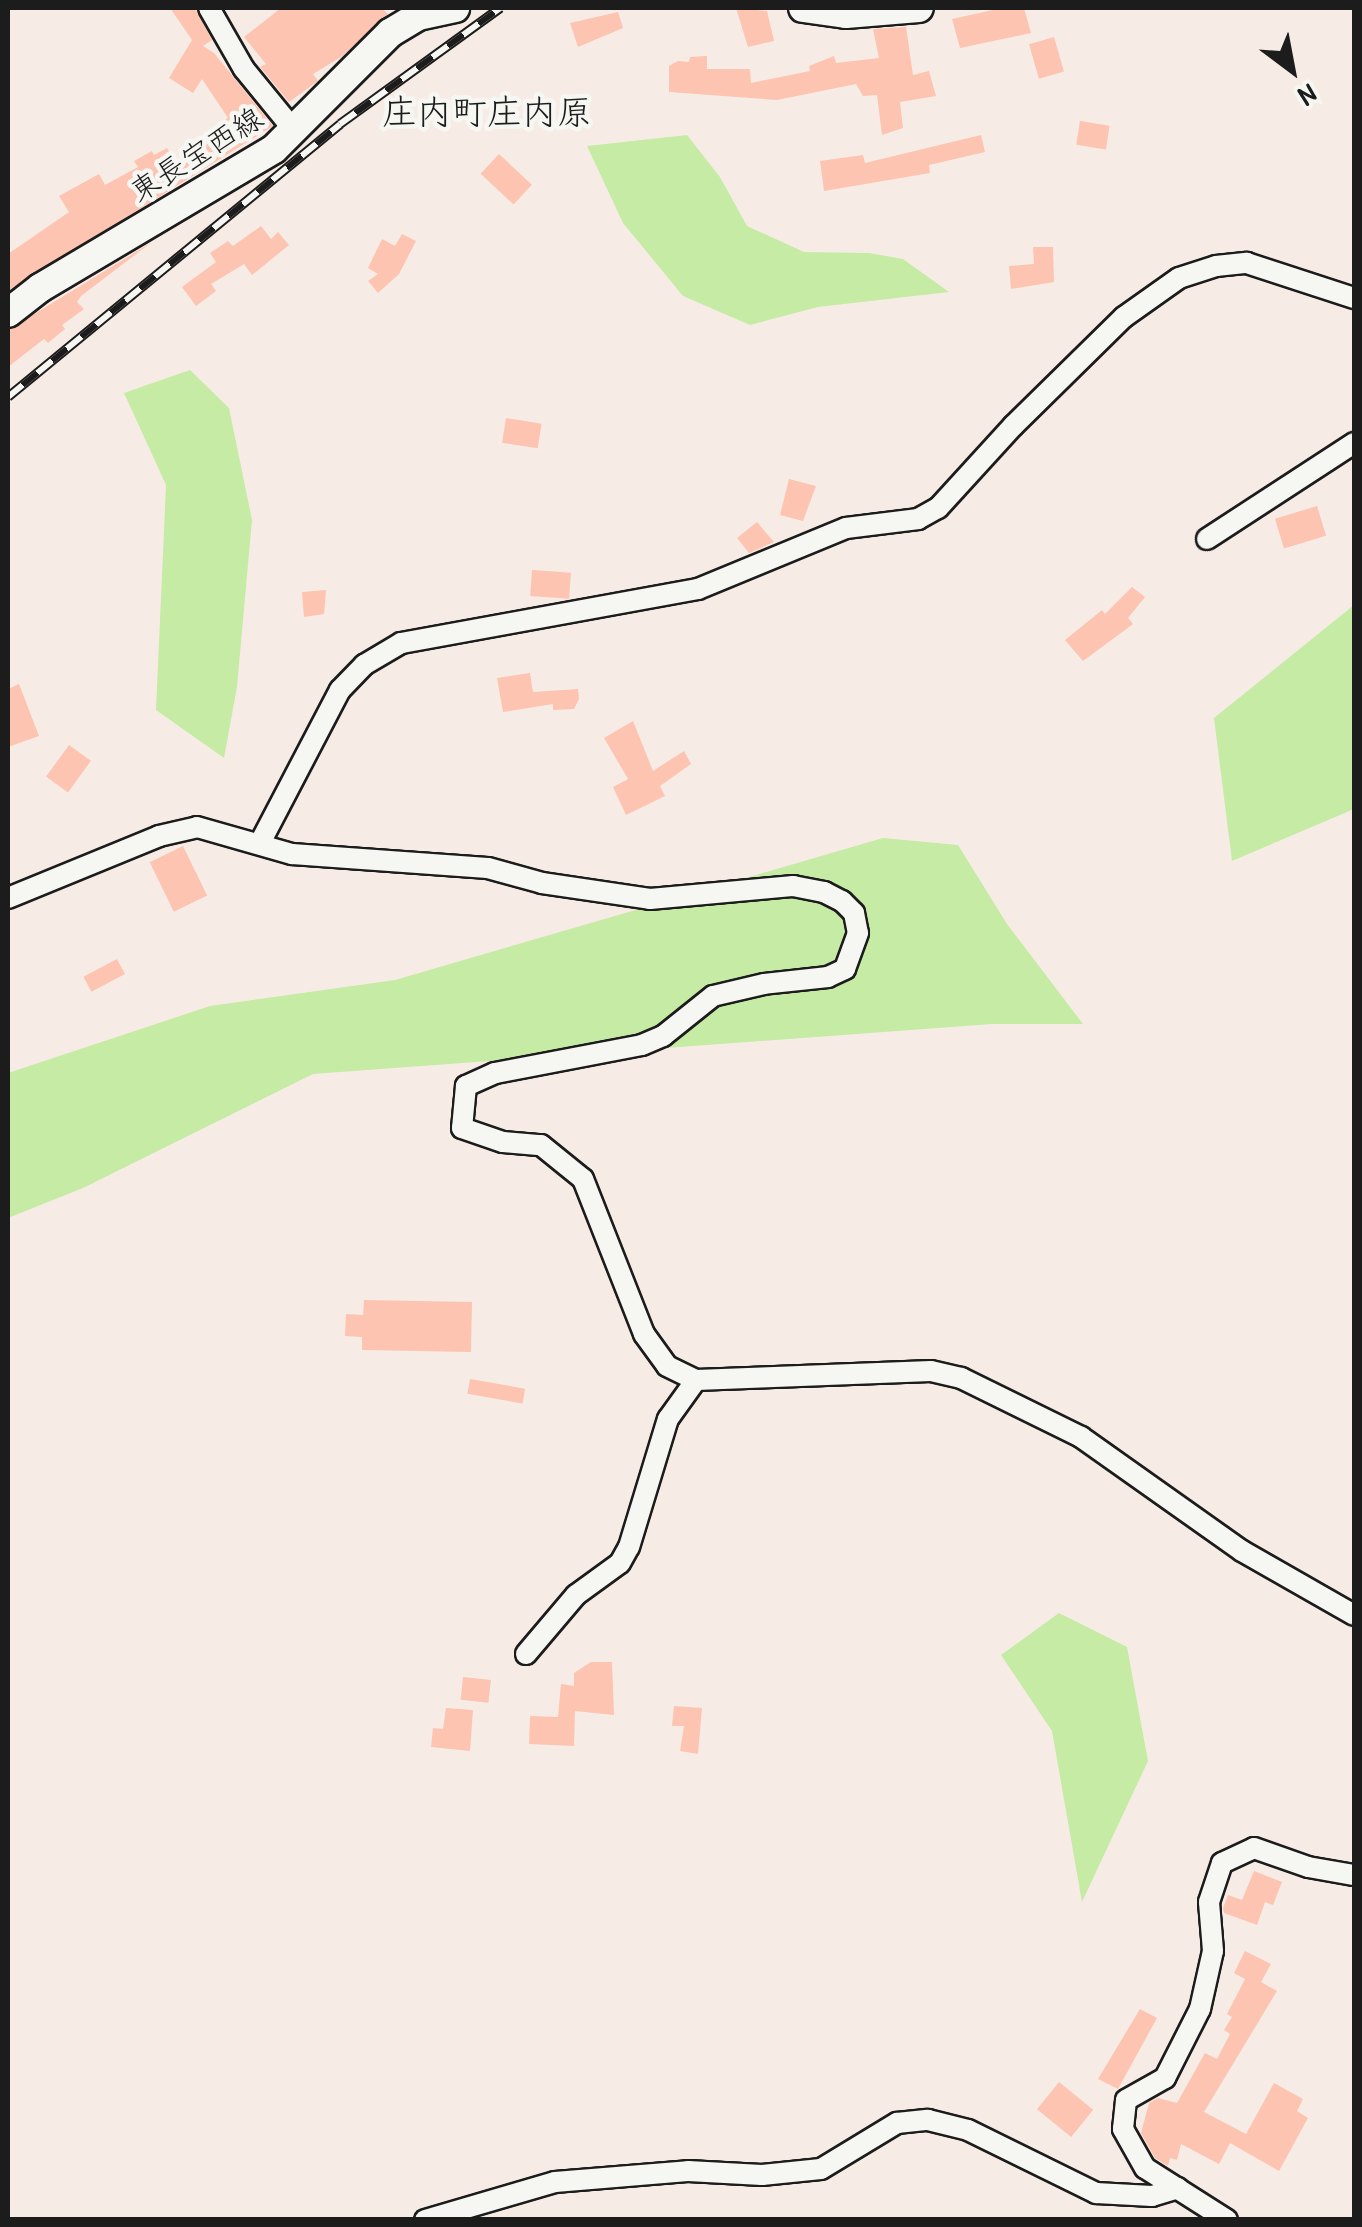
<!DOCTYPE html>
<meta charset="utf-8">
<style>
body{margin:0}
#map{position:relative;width:1362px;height:2227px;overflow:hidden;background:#f7ece5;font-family:"Patrick Hand","Klee One",sans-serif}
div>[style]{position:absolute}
.green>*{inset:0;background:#c6eba5}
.building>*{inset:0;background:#fcc4b1;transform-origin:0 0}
.roads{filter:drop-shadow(2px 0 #1c1c1c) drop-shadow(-2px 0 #1c1c1c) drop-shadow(0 2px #1c1c1c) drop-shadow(0 -2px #1c1c1c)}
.minor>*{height:20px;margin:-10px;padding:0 10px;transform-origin:10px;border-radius:10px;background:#f6f6f2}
.secondary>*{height:28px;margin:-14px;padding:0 14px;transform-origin:14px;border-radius:14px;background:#f6f6f2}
.rail>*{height:10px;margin-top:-5px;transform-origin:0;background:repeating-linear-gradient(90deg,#f6f6f2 0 19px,#1c1c1c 0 38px);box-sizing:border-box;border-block:2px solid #1c1c1c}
span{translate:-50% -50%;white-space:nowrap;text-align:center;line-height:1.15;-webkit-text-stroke:9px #f6f6f2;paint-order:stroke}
.street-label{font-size:30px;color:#1c1c1c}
.quarter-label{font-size:35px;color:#1c1c1c}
.frame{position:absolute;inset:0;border:10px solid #1c1c1c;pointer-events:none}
.north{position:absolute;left:1242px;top:20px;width:100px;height:100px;-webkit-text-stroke:8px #f6f6f2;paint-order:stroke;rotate:148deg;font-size:28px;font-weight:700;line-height:40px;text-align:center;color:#1c1c1c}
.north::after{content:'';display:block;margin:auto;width:35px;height:45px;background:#1c1c1c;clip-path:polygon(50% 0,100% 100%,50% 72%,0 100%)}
</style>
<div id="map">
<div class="green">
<div style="clip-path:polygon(687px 135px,720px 177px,747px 226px,804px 252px,869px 253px,903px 259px,949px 292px,818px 307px,750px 325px,683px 296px,623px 223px,587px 146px)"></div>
<div style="clip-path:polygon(190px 370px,229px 408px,252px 520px,237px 687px,224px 758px,156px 710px,166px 485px,124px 393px)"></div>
<div style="clip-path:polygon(1354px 605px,1354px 809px,1232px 861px,1214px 718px)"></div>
<div style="clip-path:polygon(883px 838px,958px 845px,1007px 924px,1083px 1024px,992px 1024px,313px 1074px,83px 1188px,8px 1218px,8px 1073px,210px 1006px,395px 980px)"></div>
<div style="clip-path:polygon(1059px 1613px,1127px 1647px,1148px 1761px,1082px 1902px,1052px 1731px,1001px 1655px)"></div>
</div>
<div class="building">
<div style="clip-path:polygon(170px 8px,195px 8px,212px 40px,203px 46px,214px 53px,273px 126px,8px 291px,8px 254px,69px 212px,59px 196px,99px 174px,105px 185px,138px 167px,134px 161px,152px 151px,154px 155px,167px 148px,175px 163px,208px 141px,204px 134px,228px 118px,202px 79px,193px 93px,169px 78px,192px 40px)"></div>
<div style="clip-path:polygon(281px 8px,382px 8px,388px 14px,341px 57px,313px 74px,318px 81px,289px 102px,260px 67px,266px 64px,244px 37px)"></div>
<div style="clip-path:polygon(736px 8px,767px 11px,774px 41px,748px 47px)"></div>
<div style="clip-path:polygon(1002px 8px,1024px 8px,1031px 33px,960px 48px,952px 19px)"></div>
<div style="clip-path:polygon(618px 12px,623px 28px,578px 47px,570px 23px)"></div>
<div style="clip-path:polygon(906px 27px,913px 75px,929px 71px,936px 96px,900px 102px,903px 128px,882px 135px,877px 95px,863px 96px,856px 84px,777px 100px,669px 92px,669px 66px,678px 61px,689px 62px,690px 57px,707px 56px,707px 69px,750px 69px,751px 83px,810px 71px,809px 66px,834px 56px,836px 63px,879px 58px,873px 29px)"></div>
<div style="left:1054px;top:37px;width:36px;height:26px;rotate:74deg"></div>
<div style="left:1080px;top:121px;width:30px;height:24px;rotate:9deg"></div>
<div style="clip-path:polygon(981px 135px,985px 152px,929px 165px,930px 173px,824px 191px,820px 161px,863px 155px,865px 163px)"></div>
<div style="left:499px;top:154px;width:45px;height:27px;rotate:43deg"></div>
<div style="clip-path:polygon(261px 226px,271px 239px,278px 232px,289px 245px,252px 275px,244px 264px,211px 284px,216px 291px,196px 306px,182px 287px,216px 262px,210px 253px,228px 241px,233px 246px)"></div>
<div style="clip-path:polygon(402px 234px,416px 241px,399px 274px,378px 293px,368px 281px,378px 274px,368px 268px,382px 239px,395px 246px)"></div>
<div style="clip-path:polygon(152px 242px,81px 296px,77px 302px,84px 309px,62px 325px,65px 329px,48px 343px,44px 339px,8px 367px,8px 330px)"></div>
<div style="clip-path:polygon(1033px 247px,1053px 247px,1054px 282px,1011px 289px,1009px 266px,1034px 264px)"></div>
<div style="left:506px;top:418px;width:36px;height:25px;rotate:9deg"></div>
<div style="clip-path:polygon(789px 479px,816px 486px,803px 521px,780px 515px)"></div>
<div style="left:1317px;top:506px;width:31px;height:44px;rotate:73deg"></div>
<div style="clip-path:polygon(757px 522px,774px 542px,749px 553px,737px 538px)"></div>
<div style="left:532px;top:570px;width:39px;height:26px;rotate:4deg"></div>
<div style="clip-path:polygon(1132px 587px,1145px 597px,1128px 618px,1133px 624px,1083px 661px,1065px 640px,1102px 610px,1105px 614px)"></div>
<div style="clip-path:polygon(326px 590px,324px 614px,304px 617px,302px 592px)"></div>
<div style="clip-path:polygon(530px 673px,533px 692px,578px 689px,579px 699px,574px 709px,553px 710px,553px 704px,503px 712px,497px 678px)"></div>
<div style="clip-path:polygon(19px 684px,39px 736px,8px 747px,8px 689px)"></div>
<div style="clip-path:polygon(633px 721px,653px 771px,684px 751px,691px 764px,660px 786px,665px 796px,626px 815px,613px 787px,628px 779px,604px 738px)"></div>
<div style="left:69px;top:745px;width:27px;height:39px;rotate:36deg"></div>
<div style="left:183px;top:846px;width:55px;height:37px;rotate:64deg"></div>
<div style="left:117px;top:959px;width:17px;height:38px;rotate:62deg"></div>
<div style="clip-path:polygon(364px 1300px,472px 1302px,471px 1352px,362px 1350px,362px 1337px,345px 1336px,346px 1314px,363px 1315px)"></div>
<div style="left:470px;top:1379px;width:56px;height:15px;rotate:10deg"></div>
<div style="clip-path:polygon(591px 1662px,612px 1662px,614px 1715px,575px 1711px,574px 1746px,529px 1744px,530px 1716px,558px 1717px,561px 1684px,574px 1686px,574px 1673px)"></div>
<div style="left:463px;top:1677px;width:28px;height:23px;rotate:6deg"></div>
<div style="clip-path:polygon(674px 1706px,702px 1708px,698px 1754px,680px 1751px,684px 1726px,672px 1726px)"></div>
<div style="clip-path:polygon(446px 1708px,473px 1710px,470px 1751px,431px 1747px,433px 1728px,443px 1729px)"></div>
<div style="clip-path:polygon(1254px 1871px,1282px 1882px,1273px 1905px,1265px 1902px,1257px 1925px,1224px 1913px,1223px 1908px,1228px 1895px,1242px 1900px)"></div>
<div style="clip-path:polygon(1245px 1951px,1271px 1964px,1261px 1982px,1277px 1991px,1204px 2112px,1246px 2134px,1274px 2083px,1303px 2099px,1297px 2111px,1308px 2118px,1279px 2171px,1230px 2143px,1219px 2164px,1181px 2144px,1177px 2160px,1170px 2158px,1168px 2166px,1155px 2158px,1141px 2133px,1149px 2103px,1158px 2098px,1177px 2103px,1205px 2053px,1217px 2059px,1230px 2034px,1224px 2030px,1232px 2017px,1227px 2014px,1245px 1979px,1234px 1973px)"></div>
<div style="clip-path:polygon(1140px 2009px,1157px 2018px,1118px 2089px,1098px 2079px)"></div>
<div style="left:1059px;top:2082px;width:44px;height:35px;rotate:39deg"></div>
</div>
<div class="roads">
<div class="minor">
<div style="left:209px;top:8px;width:70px;rotate:60.2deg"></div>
<div style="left:244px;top:69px;width:77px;rotate:50.8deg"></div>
<div style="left:1207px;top:539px;width:176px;rotate:-33.1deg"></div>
<div style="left:261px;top:841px;width:170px;rotate:-62.4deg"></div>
<div style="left:340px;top:690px;width:35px;rotate:-46deg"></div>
<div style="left:364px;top:665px;width:43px;rotate:-30.7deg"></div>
<div style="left:401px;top:643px;width:302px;rotate:-10.3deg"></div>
<div style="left:698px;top:589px;width:160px;rotate:-22.4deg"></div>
<div style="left:846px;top:528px;width:73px;rotate:-7.1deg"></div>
<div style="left:918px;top:519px;width:23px;rotate:-29deg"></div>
<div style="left:938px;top:508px;width:111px;rotate:-47.6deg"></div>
<div style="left:1013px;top:426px;width:156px;rotate:-44.5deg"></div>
<div style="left:1124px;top:317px;width:67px;rotate:-35.3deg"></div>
<div style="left:1179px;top:278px;width:39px;rotate:-18deg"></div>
<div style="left:1216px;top:266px;width:31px;rotate:-6deg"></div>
<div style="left:1247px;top:263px;width:113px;rotate:18.1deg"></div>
<div style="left:8px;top:898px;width:163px;rotate:-22.3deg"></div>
<div style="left:159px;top:836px;width:39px;rotate:-13deg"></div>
<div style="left:197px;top:827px;width:99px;rotate:15.9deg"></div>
<div style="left:292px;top:854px;width:196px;rotate:4.1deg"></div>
<div style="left:488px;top:868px;width:56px;rotate:15.5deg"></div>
<div style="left:542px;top:883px;width:109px;rotate:8.4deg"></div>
<div style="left:650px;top:899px;width:144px;rotate:-5.2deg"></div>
<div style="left:793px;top:886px;width:32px;rotate:11deg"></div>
<div style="left:824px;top:892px;width:20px;rotate:27deg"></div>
<div style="left:842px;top:901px;width:17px;rotate:45deg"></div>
<div style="left:854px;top:913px;width:20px;rotate:79deg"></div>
<div style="left:858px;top:933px;width:38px;rotate:110deg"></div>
<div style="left:845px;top:969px;width:19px;rotate:155deg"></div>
<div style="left:828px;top:977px;width:64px;rotate:173.8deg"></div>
<div style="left:764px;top:984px;width:52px;rotate:166.8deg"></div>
<div style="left:713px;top:996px;width:64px;rotate:141.3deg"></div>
<div style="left:663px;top:1036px;width:23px;rotate:157deg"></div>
<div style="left:642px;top:1045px;width:150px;rotate:169.2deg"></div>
<div style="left:495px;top:1073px;width:32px;rotate:156deg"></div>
<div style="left:466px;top:1086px;width:42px;rotate:95.4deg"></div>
<div style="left:462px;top:1128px;width:43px;rotate:18.9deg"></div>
<div style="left:503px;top:1142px;width:38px;rotate:5deg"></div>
<div style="left:541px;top:1145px;width:54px;rotate:39deg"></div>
<div style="left:583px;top:1179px;width:167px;rotate:68.5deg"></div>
<div style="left:644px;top:1334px;width:39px;rotate:54deg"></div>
<div style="left:667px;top:1366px;width:32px;rotate:26deg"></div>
<div style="left:696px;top:1380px;width:235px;rotate:-2.2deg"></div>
<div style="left:931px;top:1371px;width:31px;rotate:13deg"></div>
<div style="left:961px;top:1378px;width:134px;rotate:26.2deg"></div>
<div style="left:1081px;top:1437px;width:197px;rotate:35.3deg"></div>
<div style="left:1242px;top:1551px;width:129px;rotate:29.7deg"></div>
<div style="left:526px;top:1654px;width:77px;rotate:-49.7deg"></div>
<div style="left:576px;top:1595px;width:54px;rotate:-36deg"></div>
<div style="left:620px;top:1563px;width:18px;rotate:-61deg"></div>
<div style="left:629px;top:1547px;width:134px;rotate:-73.1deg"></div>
<div style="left:668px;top:1419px;width:48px;rotate:-54.3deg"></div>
<div style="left:425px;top:2220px;width:135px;rotate:-16.3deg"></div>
<div style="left:555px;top:2182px;width:133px;rotate:-4.7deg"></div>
<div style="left:688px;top:2171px;width:74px;rotate:3.1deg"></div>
<div style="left:762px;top:2175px;width:59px;rotate:-5.8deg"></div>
<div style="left:821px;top:2169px;width:89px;rotate:-31.2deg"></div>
<div style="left:897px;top:2123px;width:31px;rotate:-6deg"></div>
<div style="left:928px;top:2120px;width:41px;rotate:14deg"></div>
<div style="left:968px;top:2130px;width:143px;rotate:26.2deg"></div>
<div style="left:1096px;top:2193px;width:56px;rotate:3.1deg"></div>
<div style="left:1152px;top:2196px;width:27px;rotate:-17deg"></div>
<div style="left:1227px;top:2220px;width:97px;rotate:-147.6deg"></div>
<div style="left:1145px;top:2168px;width:45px;rotate:-119.4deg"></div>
<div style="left:1123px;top:2129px;width:29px;rotate:-84deg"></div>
<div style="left:1126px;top:2100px;width:45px;rotate:-29.4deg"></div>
<div style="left:1165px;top:2078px;width:77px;rotate:-63.1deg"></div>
<div style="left:1200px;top:2009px;width:59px;rotate:-77.4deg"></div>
<div style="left:1213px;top:1951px;width:49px;rotate:-94.7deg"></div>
<div style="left:1209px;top:1902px;width:41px;rotate:-71.6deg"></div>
<div style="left:1222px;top:1863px;width:35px;rotate:-25deg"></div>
<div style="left:1254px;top:1848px;width:57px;rotate:19.4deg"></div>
<div style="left:1308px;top:1867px;width:47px;rotate:9.9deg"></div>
</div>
<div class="secondary">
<div style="left:803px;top:8px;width:43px;rotate:7.9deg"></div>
<div style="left:846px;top:14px;width:73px;rotate:-4.7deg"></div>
<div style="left:8px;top:313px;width:41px;rotate:-38deg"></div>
<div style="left:40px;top:288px;width:272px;rotate:-30.7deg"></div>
<div style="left:274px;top:149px;width:164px;rotate:-45deg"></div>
<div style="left:390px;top:33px;width:33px;rotate:-31deg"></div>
<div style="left:418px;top:16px;width:38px;rotate:-12deg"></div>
</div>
</div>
<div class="rail">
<div style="left:8px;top:397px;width:430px;rotate:-39.4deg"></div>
<div style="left:340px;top:124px;width:198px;rotate:-35.9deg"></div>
</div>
<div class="street-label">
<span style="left:196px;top:154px;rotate:-32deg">東長宝西線</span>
</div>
<div class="quarter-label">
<span style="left:487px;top:112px">庄内町庄内原</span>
</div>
<div class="frame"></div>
<div class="north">N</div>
</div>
